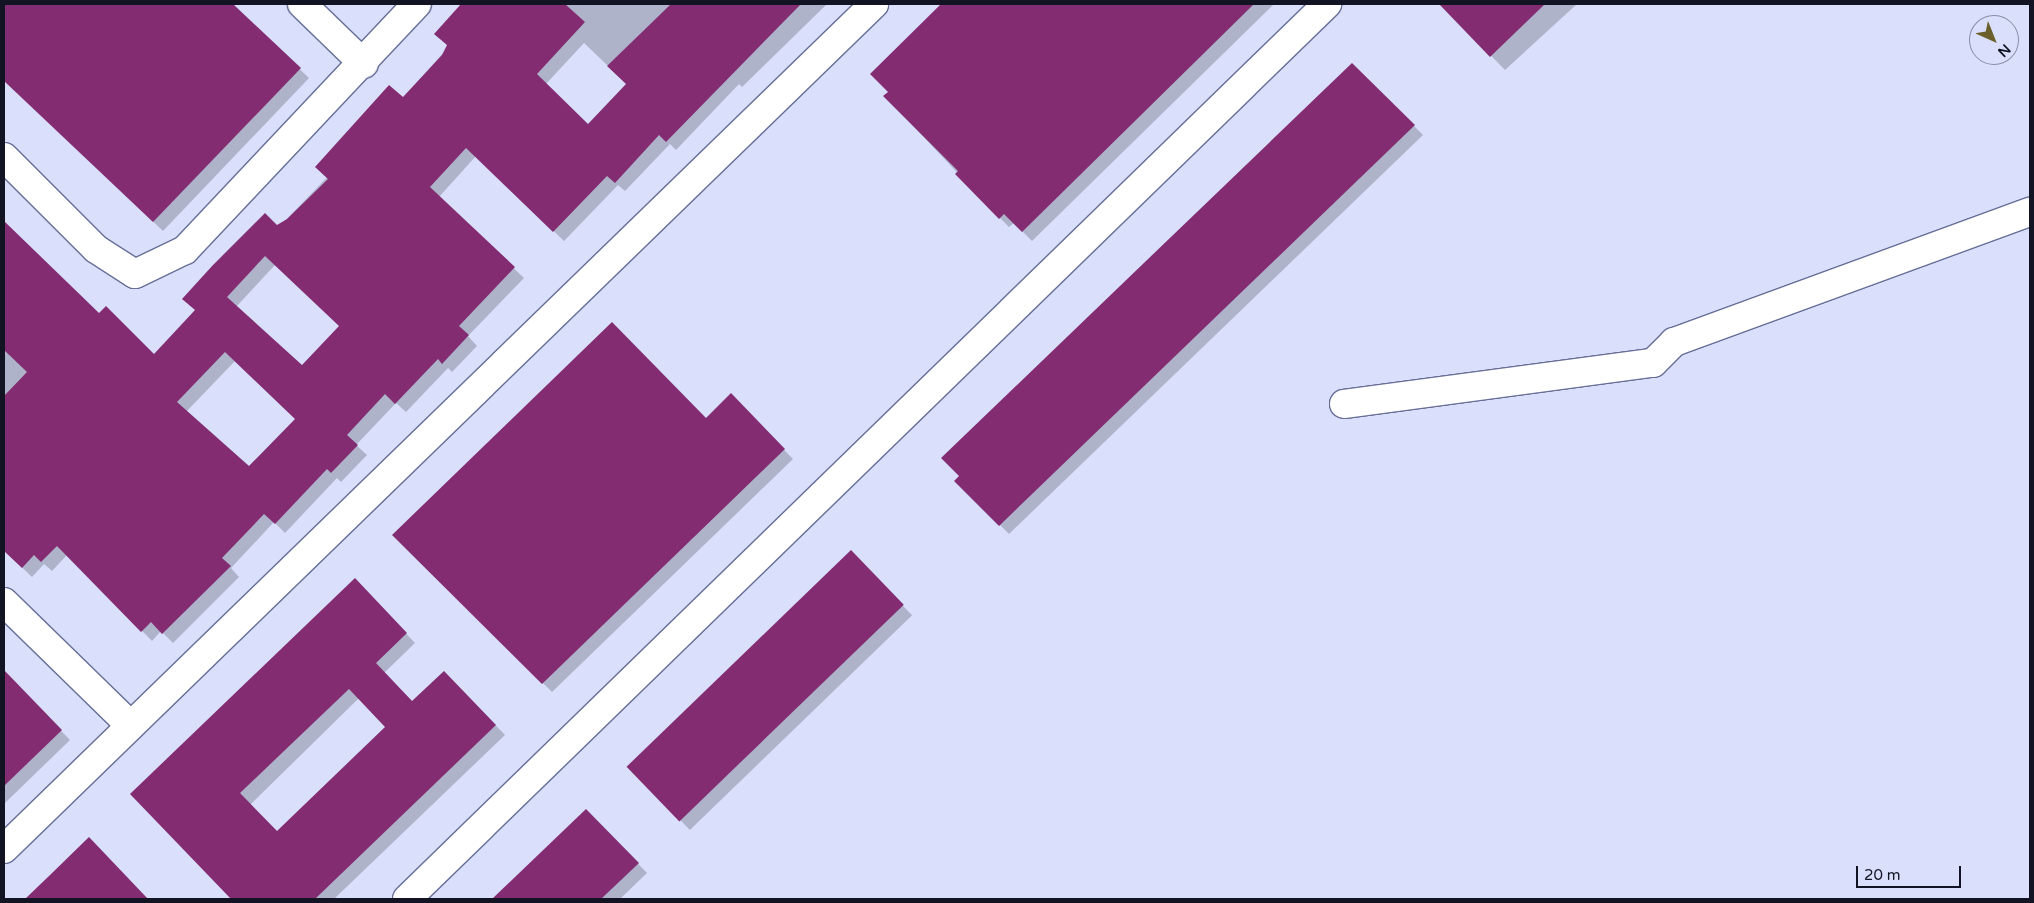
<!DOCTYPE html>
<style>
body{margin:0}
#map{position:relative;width:2034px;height:903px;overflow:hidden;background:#dae0fc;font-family:"Varela Round",sans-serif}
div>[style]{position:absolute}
.shadow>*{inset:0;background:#0003;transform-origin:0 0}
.building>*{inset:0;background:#832c72;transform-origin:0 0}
.roads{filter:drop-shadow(1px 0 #676f98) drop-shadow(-1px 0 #676f98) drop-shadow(0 1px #676f98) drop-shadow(0 -1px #676f98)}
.minor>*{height:28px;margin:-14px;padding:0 14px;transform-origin:14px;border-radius:14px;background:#fff}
span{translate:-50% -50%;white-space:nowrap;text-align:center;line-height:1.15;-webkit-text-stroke:5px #dae0fc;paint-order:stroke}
.frame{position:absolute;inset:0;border:5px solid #121424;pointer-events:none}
.north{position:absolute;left:1969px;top:15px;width:50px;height:50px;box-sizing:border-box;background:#dae0fc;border:1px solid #8a8ea6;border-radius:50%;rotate:136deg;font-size:14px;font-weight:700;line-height:20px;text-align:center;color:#121424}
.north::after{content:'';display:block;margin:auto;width:18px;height:22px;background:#6b5f2c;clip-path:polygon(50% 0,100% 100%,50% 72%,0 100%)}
.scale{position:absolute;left:1856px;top:866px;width:105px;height:22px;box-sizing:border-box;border:2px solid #121424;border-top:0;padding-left:6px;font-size:15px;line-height:18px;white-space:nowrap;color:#121424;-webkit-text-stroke:4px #dae0fc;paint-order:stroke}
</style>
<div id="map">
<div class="shadow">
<div style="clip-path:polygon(4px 4px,231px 4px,309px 78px,163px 231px,4px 80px)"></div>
<div style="clip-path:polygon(evenodd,467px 4px,687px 4px,705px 21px,723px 4px,827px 4px,742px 87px,739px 84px,676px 150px,670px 144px,625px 191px,618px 185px,564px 241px,476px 156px,439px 197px,524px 278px,468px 336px,477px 346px,452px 372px,448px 368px,406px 412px,396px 403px,356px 445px,367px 455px,341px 482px,337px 478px,285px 533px,274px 522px,231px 568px,239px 577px,173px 643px,161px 631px,152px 641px,67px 555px,52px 571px,44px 564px,32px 577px,4px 550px,4px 222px,99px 315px,154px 356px,403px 99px,449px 46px,436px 34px,467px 4px,584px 43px,628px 85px,588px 126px,545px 85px,584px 43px,467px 4px,275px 265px,341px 326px,302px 367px,236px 307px,275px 265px,467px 4px,235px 361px,296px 419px,249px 468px,186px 412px,235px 361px)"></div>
<div style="clip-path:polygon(944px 4px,1274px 4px,1032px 241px,1014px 223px,1009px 227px,1000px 218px,885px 96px,890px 92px,871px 74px)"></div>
<div style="clip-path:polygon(1441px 4px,1577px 4px,1505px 70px)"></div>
<div style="clip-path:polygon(1352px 64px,1423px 135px,1009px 534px,956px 481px)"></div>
<div style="clip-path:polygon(731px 395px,793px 459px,552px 692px,393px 535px,706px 419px)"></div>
<div style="left:851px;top:552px;width:88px;height:309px;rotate:46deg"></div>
<div style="clip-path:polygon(364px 589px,415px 643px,384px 673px,413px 702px,454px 682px,505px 735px,334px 899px,233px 899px,223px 889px,387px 727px,359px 698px,195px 859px)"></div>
<div style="clip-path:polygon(4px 672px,70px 740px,5px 803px,4px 802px)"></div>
<div style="clip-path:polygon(586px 810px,647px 873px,620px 899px,494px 899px)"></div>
<div style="clip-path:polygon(89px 839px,147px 899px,26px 899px)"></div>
</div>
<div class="building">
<div style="clip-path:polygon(4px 4px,233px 4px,301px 68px,153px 222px,4px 81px)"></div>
<div style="clip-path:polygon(evenodd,461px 4px,565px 4px,585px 22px,537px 74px,588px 124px,626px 84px,607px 66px,671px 4px,801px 4px,666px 142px,659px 135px,615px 183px,607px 176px,553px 232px,466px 148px,430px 187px,515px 267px,459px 326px,469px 335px,442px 364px,438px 359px,395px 404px,385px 394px,347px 435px,358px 445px,331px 473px,327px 469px,275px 524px,264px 514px,222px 558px,231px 566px,162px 634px,151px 622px,141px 632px,57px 546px,41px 562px,34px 555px,22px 568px,4px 551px,4px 396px,27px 372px,4px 350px,4px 221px,99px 313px,106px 306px,154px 354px,195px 310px,182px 299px,213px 265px,265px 213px,277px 225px,287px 219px,328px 179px,315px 167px,389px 85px,403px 97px,442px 55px,447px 45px,434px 34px,461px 4px,265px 256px,339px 326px,302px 365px,227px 297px,265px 256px,461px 4px,225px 352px,295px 419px,249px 466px,177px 402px,225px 352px)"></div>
<div style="clip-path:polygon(941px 4px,1254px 4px,1022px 232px,1004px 214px,999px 219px,955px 174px,958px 171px,883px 96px,888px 92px,870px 74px)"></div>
<div style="clip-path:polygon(1439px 4px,1545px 4px,1490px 57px)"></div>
<div style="clip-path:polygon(1352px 63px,1415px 125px,999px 526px,954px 481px,959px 476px,941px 458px)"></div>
<div style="clip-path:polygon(612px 322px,706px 418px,731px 393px,785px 449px,542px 684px,392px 535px)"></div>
<div style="left:851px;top:550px;width:76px;height:312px;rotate:46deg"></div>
<div style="clip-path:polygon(evenodd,355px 578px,407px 633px,376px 663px,412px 701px,444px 671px,496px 725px,315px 899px,231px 899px,130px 794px,355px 578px,349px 689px,385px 727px,277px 831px,240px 793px,349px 689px)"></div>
<div style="clip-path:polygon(4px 670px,62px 730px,4px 786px)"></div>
<div style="clip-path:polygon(586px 809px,639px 863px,601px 899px,492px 899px)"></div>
<div style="clip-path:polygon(89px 837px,148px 899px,25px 899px,49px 876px)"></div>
</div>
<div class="roads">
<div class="minor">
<div style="left:302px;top:4px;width:86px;rotate:44.1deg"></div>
<div style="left:4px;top:157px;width:130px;rotate:45deg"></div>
<div style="left:96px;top:249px;width:46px;rotate:32.7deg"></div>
<div style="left:135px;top:274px;width:55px;rotate:-25.6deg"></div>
<div style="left:185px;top:250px;width:338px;rotate:-46.7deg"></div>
<div style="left:1344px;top:404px;width:312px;rotate:-7.6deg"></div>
<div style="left:1653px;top:363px;width:30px;rotate:-45deg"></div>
<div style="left:1674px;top:342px;width:379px;rotate:-20.1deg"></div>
<div style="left:4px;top:602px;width:177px;rotate:44.3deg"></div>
<div style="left:4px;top:849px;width:1213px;rotate:-44.16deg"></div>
<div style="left:407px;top:899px;width:1284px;rotate:-44.21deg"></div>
</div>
</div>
<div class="frame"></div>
<div class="north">N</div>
<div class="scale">20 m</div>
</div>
